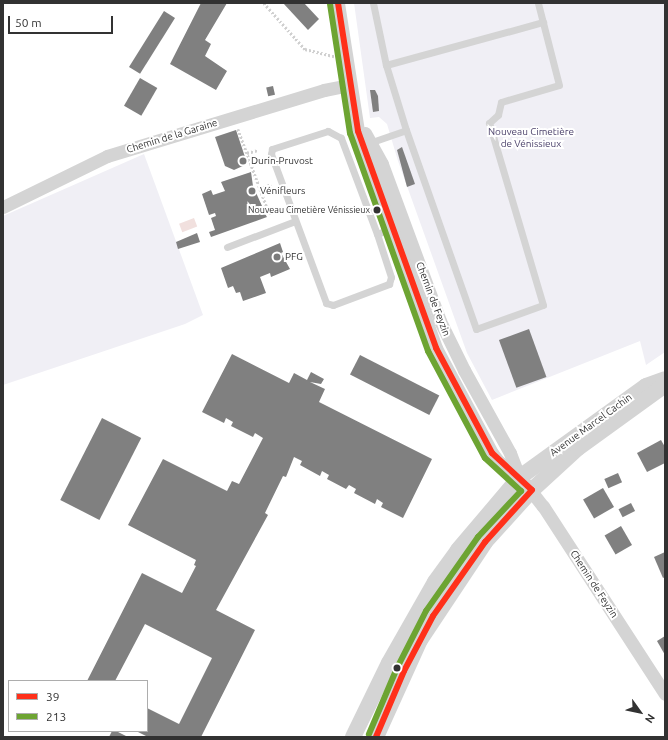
<!DOCTYPE html>
<meta charset="utf-8">
<style>
body{margin:0}
#map{position:relative;width:668px;height:740px;overflow:hidden;background:#fff;font-family:Ubuntu,sans-serif}
div>[style]{position:absolute}
.green>*{inset:0;background:#f0eff5}
.water>*{inset:0;background:#f1e0de;transform-origin:0 0}
.building>*{inset:0;background:#808080;transform-origin:0 0}
.path>*{height:2.5px;margin-top:-1.25px;transform-origin:0;background:repeating-linear-gradient(90deg,#d0d0d0 0 2px,transparent 0 4px)}
.service>*{height:7px;margin:-3.5px;padding:0 3.5px;transform-origin:3.5px;border-radius:3.5px;background:#d4d4d4}
.minor>*{height:13px;margin:-6.5px;padding:0 6.5px;transform-origin:6.5px;border-radius:6.5px;background:#d4d4d4}
.tertiary>*{height:16px;margin:-8px;padding:0 8px;transform-origin:8px;border-radius:8px;background:#d4d4d4}
.bus-1>*{height:6px;margin:-3px;padding:0 3px;transform-origin:3px;border-radius:3px;background:#ff301a}
.bus-2>*{height:6px;margin:-3px;padding:0 3px;transform-origin:3px;border-radius:3px;background:#6da432}
.dots>*{width:11px;height:11px;translate:-50% -50%;box-sizing:border-box;border:2px solid #fff;border-radius:50%}
span{translate:-50% -50%;white-space:nowrap;text-align:center;line-height:1.15;-webkit-text-stroke:4px #fff;paint-order:stroke}
.bus-label{font-size:9px;color:#323232}
.right{translate:-100% -50%;text-align:right}
.park-label{font-size:10px;color:#4c426b}
.street-label{font-size:10px;color:#323232}
.poi-label{font-size:10px;color:#323232}
.left{translate:0 -50%;text-align:left}
.frame{position:absolute;inset:0;border:4px solid #323232;pointer-events:none}
.legend{position:absolute;left:8px;top:680px;width:140px;height:52px;box-sizing:border-box;background:#fff;border:1px solid #adadad;margin:0;padding:5px 7px;list-style:none;font-size:12px;color:#323232}
.legend li{display:flex;align-items:center;gap:8px;height:20px}
.legend b{width:20px;border:1px solid #adadad}
.north{position:absolute;left:620px;top:692px;width:40px;height:40px;-webkit-text-stroke:3px #fff;paint-order:stroke;rotate:123deg;font-size:11px;font-weight:700;line-height:16px;text-align:center;color:#323232}
.north::after{content:'';display:block;margin:auto;width:14px;height:18px;background:#323232;clip-path:polygon(50% 0,100% 100%,50% 72%,0 100%)}
.scale{position:absolute;left:8px;top:16px;width:105px;height:18px;box-sizing:border-box;border:2px solid #323232;border-top:0;padding-left:5px;font-size:12px;line-height:14px;white-space:nowrap;color:#323232;-webkit-text-stroke:3px #fff;paint-order:stroke}
</style>
<div id="map">
<div class="green">
<div style="clip-path:polygon(354px 3px,665px 3px,665px 352px,646px 365px,640px 341px,492px 400px,467px 353px,398px 161px,387px 124px,379px 117px,370px 118px)"></div>
<div style="clip-path:polygon(144px 154px,203px 315px,185px 324px,3px 385px,3px 216px)"></div>
</div>
<div class="water">
<div style="left:194px;top:218px;width:9px;height:16px;rotate:69deg"></div>
</div>
<div class="building">
<div style="clip-path:polygon(201px 3px,227px 3px,205px 40px,211px 44px,205px 56px,227px 71px,216px 90px,170px 64px)"></div>
<div style="clip-path:polygon(283px 3px,304px 3px,319px 19px,308px 30px)"></div>
<div style="left:164px;top:11px;width:13px;height:66px;rotate:32deg"></div>
<div style="left:140px;top:78px;width:20px;height:32px;rotate:30deg"></div>
<div style="left:273px;top:86px;width:9px;height:7px;rotate:77deg"></div>
<div style="clip-path:polygon(370px 90px,375px 90px,378px 96px,379px 111px,373px 112px)"></div>
<div style="clip-path:polygon(236px 130px,246px 160px,245px 165px,234px 170px,225px 166px,215px 137px)"></div>
<div style="clip-path:polygon(402px 147px,415px 184px,407px 187px,397px 150px)"></div>
<div style="clip-path:polygon(251px 172px,253px 186px,267px 217px,211px 237px,209px 232px,215px 230px,211px 218px,216px 216px,215px 213px,209px 215px,202px 194px,211px 190px,213px 195px,225px 191px,221px 182px)"></div>
<div style="clip-path:polygon(197px 233px,200px 242px,178px 249px,176px 242px)"></div>
<div style="clip-path:polygon(280px 243px,283px 252px,281px 253px,290px 269px,271px 277px,270px 273px,260px 277px,266px 293px,243px 301px,240px 292px,236px 293px,233px 286px,228px 288px,221px 268px)"></div>
<div style="left:529px;top:329px;width:51px;height:32px;rotate:70deg"></div>
<div style="clip-path:polygon(232px 354px,289px 383px,294px 373px,307px 380px,311px 372px,324px 379px,321px 384px,310px 382px,325px 389px,319px 402px,432px 459px,403px 518px,381px 507px,383px 503px,377px 499px,375px 504px,354px 493px,356px 489px,349px 485px,346px 489px,327px 479px,329px 475px,322px 471px,320px 476px,300px 465px,302px 461px,294px 457px,286px 477px,283px 476px,265px 513px,268px 515px,216px 610px,255px 630px,201px 737px,148px 737px,136px 731px,147px 731px,147px 708px,179px 724px,212px 658px,145px 624px,115px 681px,87px 681px,142px 573px,182px 593px,196px 566px,194px 565px,196px 560px,128px 525px,163px 459px,227px 491px,232px 481px,239px 484px,263px 438px,255px 433px,253px 437px,231px 426px,233px 422px,226px 418px,224px 423px,202px 412px)"></div>
<div style="left:360px;top:355px;width:89px;height:22px;rotate:27deg"></div>
<div style="left:102px;top:418px;width:44px;height:92px;rotate:27deg"></div>
<div style="clip-path:polygon(661px 440px,665px 447px,665px 463px,647px 472px,637px 453px)"></div>
<div style="left:618px;top:473px;width:10px;height:15px;rotate:66deg"></div>
<div style="left:603px;top:488px;width:22px;height:23px;rotate:60deg"></div>
<div style="left:631px;top:503px;width:9px;height:14px;rotate:63deg"></div>
<div style="left:621px;top:526px;width:22px;height:19px;rotate:60deg"></div>
<div style="clip-path:polygon(665px 552px,665px 577px,663px 578px,654px 557px)"></div>
<div style="clip-path:polygon(665px 636px,665px 655px,657px 641px)"></div>
<div style="clip-path:polygon(112px 731px,116px 731px,128px 737px,109px 737px)"></div>
</div>
<div class="path">
<div style="left:264px;top:3px;width:62px;rotate:48.3deg"></div>
<div style="left:305px;top:49px;width:30px;rotate:14deg"></div>
<div style="left:238px;top:129px;width:90px;rotate:69.7deg"></div>
<div style="left:269px;top:213px;width:12px;rotate:-20deg"></div>
<div style="left:247px;top:153px;width:11px;rotate:-15deg"></div>
<div style="left:260px;top:189px;width:12px;rotate:-24deg"></div>
</div>
<div class="service">
<div style="left:373px;top:3px;width:63px;rotate:78.2deg"></div>
<div style="left:386px;top:65px;width:68px;rotate:72.9deg"></div>
<div style="left:386px;top:65px;width:163px;rotate:-15.3deg"></div>
<div style="left:369px;top:143px;width:39px;rotate:-19deg"></div>
<div style="left:406px;top:130px;width:211px;rotate:70.6deg"></div>
<div style="left:476px;top:329px;width:71px;rotate:-19.7deg"></div>
<div style="left:543px;top:305px;width:190px;rotate:-106.5deg"></div>
<div style="left:489px;top:123px;width:12px;rotate:-42deg"></div>
<div style="left:498px;top:115px;width:13px;rotate:-77deg"></div>
<div style="left:501px;top:102px;width:60px;rotate:-16.3deg"></div>
<div style="left:559px;top:85px;width:85px;rotate:-104.4deg"></div>
<div style="left:377px;top:234px;width:103px;rotate:-110.6deg"></div>
<div style="left:341px;top:138px;width:15px;rotate:-152deg"></div>
<div style="left:328px;top:131px;width:59px;rotate:162.2deg"></div>
<div style="left:272px;top:149px;width:5px;rotate:101deg"></div>
<div style="left:271px;top:154px;width:159px;rotate:69.7deg"></div>
<div style="left:326px;top:303px;width:7px;rotate:16deg"></div>
<div style="left:333px;top:305px;width:60px;rotate:-20.6deg"></div>
<div style="left:389px;top:284px;width:7px;rotate:-74deg"></div>
<div style="left:391px;top:277px;width:45px;rotate:-108deg"></div>
<div style="left:377px;top:234px;width:19px;rotate:-21deg"></div>
<div style="left:227px;top:247px;width:73px;rotate:-20.9deg"></div>
</div>
<div class="minor">
<div style="left:338px;top:3px;width:130px;rotate:81.1deg"></div>
<div style="left:358px;top:131px;width:231px;rotate:70.2deg"></div>
<div style="left:436px;top:348px;width:119px;rotate:61.9deg"></div>
<div style="left:492px;top:453px;width:10px;rotate:53deg"></div>
<div style="left:498px;top:461px;width:27px;rotate:36deg"></div>
<div style="left:520px;top:477px;width:37px;rotate:52deg"></div>
<div style="left:543px;top:506px;width:224px;rotate:57deg"></div>
<div style="left:365px;top:133px;width:35px;rotate:61deg"></div>
<div style="left:382px;top:164px;width:167px;rotate:69.7deg"></div>
<div style="left:440px;top:321px;width:55px;rotate:63.9deg"></div>
<div style="left:464px;top:370px;width:95px;rotate:61deg"></div>
<div style="left:510px;top:453px;width:25px;rotate:69deg"></div>
<div style="left:3px;top:207px;width:116px;rotate:-26.1deg"></div>
<div style="left:107px;top:156px;width:227px;rotate:-16.9deg"></div>
<div style="left:324px;top:90px;width:25px;rotate:-11deg"></div>
</div>
<div class="tertiary">
<div style="left:353px;top:737px;width:82px;rotate:-64.1deg"></div>
<div style="left:389px;top:663px;width:93px;rotate:-60.4deg"></div>
<div style="left:435px;top:582px;width:39px;rotate:-54deg"></div>
<div style="left:458px;top:550px;width:96px;rotate:-49.7deg"></div>
<div style="left:520px;top:477px;width:155px;rotate:-35.8deg"></div>
<div style="left:646px;top:386px;width:20px;rotate:-20deg"></div>
<div style="left:376px;top:737px;width:107px;rotate:-65.6deg"></div>
<div style="left:420px;top:640px;width:118px;rotate:-56.4deg"></div>
<div style="left:485px;top:542px;width:70px;rotate:-47.9deg"></div>
<div style="left:532px;top:490px;width:62px;rotate:-42.4deg"></div>
<div style="left:578px;top:448px;width:107px;rotate:-35.9deg"></div>
</div>
<div class="bus-1">
<div style="left:338px;top:3px;width:130px;rotate:81.1deg"></div>
<div style="left:358px;top:131px;width:231px;rotate:70.2deg"></div>
<div style="left:436px;top:348px;width:119px;rotate:61.9deg"></div>
<div style="left:492px;top:453px;width:54px;rotate:42.8deg"></div>
<div style="left:532px;top:490px;width:70px;rotate:132.1deg"></div>
<div style="left:485px;top:542px;width:90px;rotate:125.1deg"></div>
<div style="left:433px;top:616px;width:62px;rotate:117.8deg"></div>
<div style="left:404px;top:671px;width:72px;rotate:113deg"></div>
</div>
<div class="bus-2">
<div style="left:330px;top:4px;width:131px;rotate:81.2deg"></div>
<div style="left:350px;top:133px;width:232px;rotate:70.3deg"></div>
<div style="left:428px;top:351px;width:121px;rotate:62deg"></div>
<div style="left:485px;top:458px;width:49px;rotate:42.5deg"></div>
<div style="left:521px;top:491px;width:63px;rotate:133.1deg"></div>
<div style="left:478px;top:537px;width:90px;rotate:125.1deg"></div>
<div style="left:426px;top:611px;width:64px;rotate:117deg"></div>
<div style="left:397px;top:668px;width:72px;rotate:113deg"></div>
</div>
<div class="dots">
<div style="left:243px;top:161px;background:#7a7a7a"></div>
<div style="left:252px;top:191px;background:#7a7a7a"></div>
<div style="left:377px;top:210px;background:#323232"></div>
<div style="left:277px;top:257px;background:#7a7a7a"></div>
<div style="left:397px;top:668px;background:#323232"></div>
</div>
<div class="bus-label">
<span class="right" style="left:370px;top:210px">Nouveau Cimetière Vénissieux</span>
</div>
<div class="park-label">
<span style="left:531px;top:137px">Nouveau Cimetière<br>de Vénissieux</span>
</div>
<div class="street-label">
<span style="left:172px;top:136px;rotate:-17deg">Chemin de la Garaine</span>
<span style="left:433px;top:299px;rotate:69deg">Chemin de Feyzin</span>
<span style="left:591px;top:425px;rotate:-36deg">Avenue Marcel Cachin</span>
<span style="left:594px;top:584px;rotate:57deg">Chemin de Feyzin</span>
</div>
<div class="poi-label">
<span class="left" style="left:251px;top:161px">Durin-Pruvost</span>
<span class="left" style="left:260px;top:191px">Vénifleurs</span>
<span class="left" style="left:285px;top:257px">PFG</span>
</div>
<div class="frame"></div>
<ul class="legend">
<li><b style="height:5px;background:#ff301a"></b>39</li>
<li><b style="height:5px;background:#6da432"></b>213</li>
</ul>
<div class="north">N</div>
<div class="scale">50 m</div>
</div>
